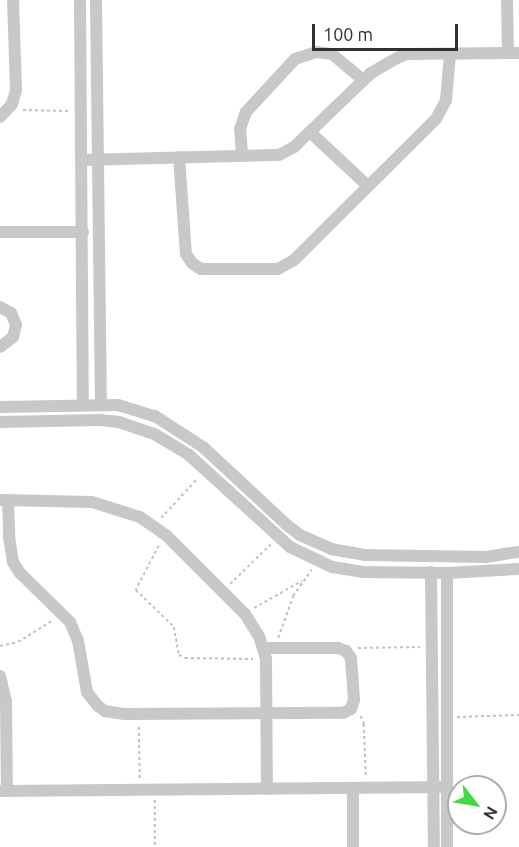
<!DOCTYPE html>
<style>
body{margin:0}
#map{position:relative;width:519px;height:847px;overflow:hidden;background:#fff;font-family:Ubuntu,sans-serif}
div>[style]{position:absolute}
.path>*{height:1.5px;margin-top:-0.75px;transform-origin:0;background:repeating-linear-gradient(90deg,#c1c1c1 0 3px,transparent 0 6px)}
.minor>*{height:12px;margin:-6px;padding:0 6px;transform-origin:6px;border-radius:6px;background:#c8c8c8}
span{translate:-50% -50%;white-space:nowrap;text-align:center;line-height:1.15;-webkit-text-stroke:6px #fff;paint-order:stroke}
.north{position:absolute;left:447px;top:775px;width:60px;height:60px;box-sizing:border-box;background:#fff;border:2px solid #adadad;border-radius:50%;rotate:121deg;font-size:16px;font-weight:700;line-height:24px;text-align:center;color:#313131}
.north::after{content:'';display:block;margin:auto;width:21px;height:27px;background:#41da42;clip-path:polygon(50% 0,100% 100%,50% 72%,0 100%)}
.scale{position:absolute;left:312px;top:24px;width:146px;height:27px;box-sizing:border-box;border:3px solid #313131;border-top:0;padding-left:8px;font-size:18px;line-height:21px;white-space:nowrap;color:#313131;-webkit-text-stroke:4px #fff;paint-order:stroke}
</style>
<div id="map">
<div class="path">
<div style="left:23px;top:110px;width:46px;rotate:1.2deg"></div>
<div style="left:161px;top:518px;width:54px;rotate:-47.2deg"></div>
<div style="left:159px;top:546px;width:50px;rotate:117.6deg"></div>
<div style="left:136px;top:590px;width:53px;rotate:44.2deg"></div>
<div style="left:174px;top:627px;width:28px;rotate:80deg"></div>
<div style="left:179px;top:655px;width:7px;rotate:27deg"></div>
<div style="left:185px;top:658px;width:68px;rotate:0.8deg"></div>
<div style="left:230px;top:584px;width:57px;rotate:-44.3deg"></div>
<div style="left:254px;top:608px;width:55px;rotate:-29.4deg"></div>
<div style="left:278px;top:638px;width:45px;rotate:-70.3deg"></div>
<div style="left:293px;top:596px;width:32px;rotate:-55deg"></div>
<div style="left:0;top:646px;width:18px;rotate:-13deg"></div>
<div style="left:18px;top:642px;width:40px;rotate:-32deg"></div>
<div style="left:358px;top:648px;width:62px;rotate:-0.9deg"></div>
<div style="left:361px;top:716px;width:9px;rotate:69deg"></div>
<div style="left:364px;top:724px;width:53px;rotate:87.8deg"></div>
<div style="left:457px;top:717px;width:62px;rotate:-1.8deg"></div>
<div style="left:139px;top:727px;width:52px;rotate:88.9deg"></div>
<div style="left:155px;top:800px;width:47px;rotate:90deg"></div>
</div>
<div class="minor">
<div style="left:80px;top:0;width:405px;rotate:89.6deg"></div>
<div style="left:96px;top:0;width:405px;rotate:89.3deg"></div>
<div style="left:507px;top:0;width:53px;rotate:88.9deg"></div>
<div style="left:0;top:117px;width:18px;rotate:-47deg"></div>
<div style="left:12px;top:104px;width:15px;rotate:-74deg"></div>
<div style="left:16px;top:90px;width:90px;rotate:-91.9deg"></div>
<div style="left:310px;top:132px;width:79px;rotate:43deg"></div>
<div style="left:242px;top:155px;width:26px;rotate:-94deg"></div>
<div style="left:240px;top:129px;width:18px;rotate:-71deg"></div>
<div style="left:246px;top:112px;width:72px;rotate:-47.2deg"></div>
<div style="left:295px;top:59px;width:23px;rotate:-18deg"></div>
<div style="left:317px;top:52px;width:15px;rotate:8deg"></div>
<div style="left:332px;top:54px;width:40px;rotate:40deg"></div>
<div style="left:179px;top:157px;width:97px;rotate:85.9deg"></div>
<div style="left:186px;top:254px;width:11px;rotate:56deg"></div>
<div style="left:192px;top:263px;width:11px;rotate:34deg"></div>
<div style="left:201px;top:269px;width:77px"></div>
<div style="left:278px;top:269px;width:18px;rotate:-29deg"></div>
<div style="left:294px;top:260px;width:200px;rotate:-44.8deg"></div>
<div style="left:436px;top:119px;width:21px;rotate:-62deg"></div>
<div style="left:446px;top:100px;width:46px;rotate:-85deg"></div>
<div style="left:82px;top:160px;width:197px;rotate:-1.5deg"></div>
<div style="left:279px;top:155px;width:17px;rotate:-28deg"></div>
<div style="left:294px;top:147px;width:107px;rotate:-43.9deg"></div>
<div style="left:371px;top:73px;width:30px;rotate:-30deg"></div>
<div style="left:397px;top:58px;width:11px;rotate:-22deg"></div>
<div style="left:407px;top:54px;width:112px;rotate:-0.5deg"></div>
<div style="left:0;top:232px;width:83px"></div>
<div style="left:0;top:307px;width:13px;rotate:29deg"></div>
<div style="left:11px;top:313px;width:13px;rotate:67deg"></div>
<div style="left:16px;top:325px;width:12px;rotate:104deg"></div>
<div style="left:13px;top:337px;width:16px;rotate:142deg"></div>
<div style="left:0;top:407px;width:118px;rotate:-1deg"></div>
<div style="left:118px;top:405px;width:39px;rotate:17deg"></div>
<div style="left:155px;top:416px;width:57px;rotate:32.9deg"></div>
<div style="left:203px;top:447px;width:115px;rotate:42.9deg"></div>
<div style="left:287px;top:525px;width:16px;rotate:38deg"></div>
<div style="left:300px;top:535px;width:34px;rotate:24deg"></div>
<div style="left:331px;top:549px;width:34px;rotate:10deg"></div>
<div style="left:364px;top:555px;width:122px;rotate:0.9deg"></div>
<div style="left:486px;top:557px;width:33px;rotate:-9deg"></div>
<div style="left:0;top:422px;width:100px;rotate:-1.1deg"></div>
<div style="left:100px;top:420px;width:19px;rotate:6deg"></div>
<div style="left:119px;top:422px;width:39px;rotate:19deg"></div>
<div style="left:156px;top:435px;width:39px;rotate:31deg"></div>
<div style="left:189px;top:455px;width:137px;rotate:42.3deg"></div>
<div style="left:290px;top:547px;width:47px;rotate:25.5deg"></div>
<div style="left:332px;top:567px;width:32px;rotate:9deg"></div>
<div style="left:364px;top:572px;width:83px;rotate:0.7deg"></div>
<div style="left:447px;top:573px;width:72px;rotate:-3.2deg"></div>
<div style="left:1px;top:500px;width:91px;rotate:1.3deg"></div>
<div style="left:92px;top:502px;width:50px;rotate:17.4deg"></div>
<div style="left:140px;top:517px;width:32px;rotate:35deg"></div>
<div style="left:166px;top:535px;width:112px;rotate:45deg"></div>
<div style="left:245px;top:614px;width:26px;rotate:58deg"></div>
<div style="left:259px;top:636px;width:24px;rotate:73deg"></div>
<div style="left:266px;top:659px;width:130px;rotate:89.6deg"></div>
<div style="left:8px;top:500px;width:37px;rotate:88deg"></div>
<div style="left:9px;top:537px;width:25px;rotate:81deg"></div>
<div style="left:13px;top:562px;width:13px;rotate:58deg"></div>
<div style="left:20px;top:573px;width:70px;rotate:44.4deg"></div>
<div style="left:70px;top:622px;width:21px;rotate:67deg"></div>
<div style="left:78px;top:641px;width:52px;rotate:80deg"></div>
<div style="left:87px;top:692px;width:18px;rotate:52deg"></div>
<div style="left:98px;top:706px;width:9px;rotate:36deg"></div>
<div style="left:105px;top:711px;width:20px;rotate:9deg"></div>
<div style="left:125px;top:714px;width:218px;rotate:-0.3deg"></div>
<div style="left:343px;top:713px;width:9px;rotate:-27deg"></div>
<div style="left:351px;top:709px;width:9px;rotate:-72deg"></div>
<div style="left:354px;top:700px;width:42px;rotate:-94.1deg"></div>
<div style="left:351px;top:658px;width:9px;rotate:-126deg"></div>
<div style="left:346px;top:651px;width:9px;rotate:-159deg"></div>
<div style="left:338px;top:648px;width:75px;rotate:180deg"></div>
<div style="left:431px;top:572px;width:275px;rotate:89.4deg"></div>
<div style="left:447px;top:573px;width:274px;rotate:90deg"></div>
<div style="left:0;top:676px;width:26px;rotate:77deg"></div>
<div style="left:6px;top:701px;width:90px;rotate:89.4deg"></div>
<div style="left:353px;top:788px;width:59px;rotate:90deg"></div>
<div style="left:0;top:791px;width:447px;rotate:-0.5deg"></div>
</div>
<div class="north">N</div>
<div class="scale">100 m</div>
</div>
